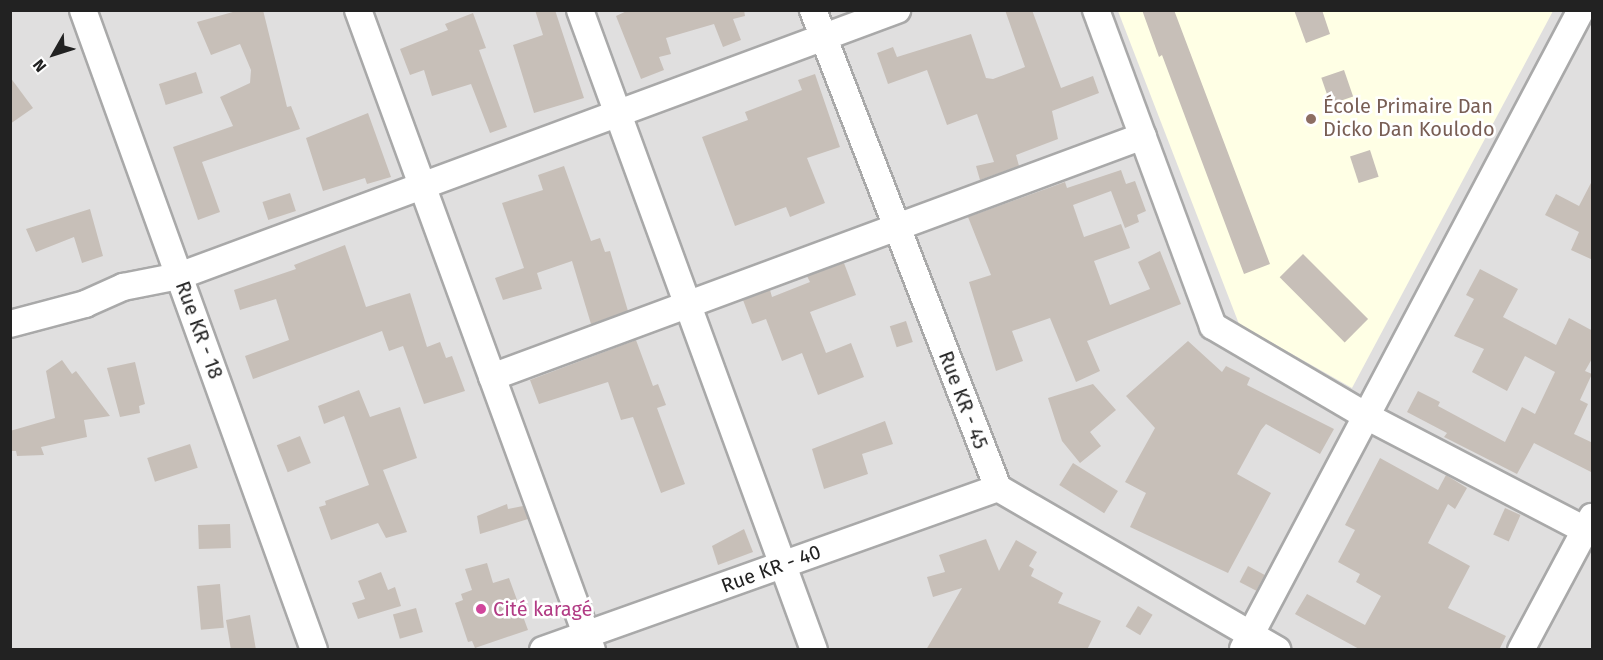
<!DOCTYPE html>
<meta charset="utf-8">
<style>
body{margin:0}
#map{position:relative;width:1603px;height:660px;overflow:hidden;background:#f2efe9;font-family:"Fira Sans",sans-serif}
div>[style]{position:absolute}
.residential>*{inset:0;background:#e0dfdf;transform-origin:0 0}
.education>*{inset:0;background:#ffffe5}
.building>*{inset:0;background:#c7bfb8;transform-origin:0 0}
.roads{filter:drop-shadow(2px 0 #a9a9a9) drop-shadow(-2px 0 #a9a9a9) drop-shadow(0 2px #a9a9a9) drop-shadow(0 -2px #a9a9a9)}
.minor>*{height:26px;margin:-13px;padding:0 13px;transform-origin:13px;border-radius:13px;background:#fff}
.dots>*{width:16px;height:16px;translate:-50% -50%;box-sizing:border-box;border:3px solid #fff;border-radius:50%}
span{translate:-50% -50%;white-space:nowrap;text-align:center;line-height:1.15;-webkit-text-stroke:5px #fff;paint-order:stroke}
.education-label{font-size:20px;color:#785e54}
.left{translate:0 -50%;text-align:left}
.street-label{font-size:20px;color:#222}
.hotel-label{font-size:20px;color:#b23c85}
.frame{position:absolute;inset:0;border:12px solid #222;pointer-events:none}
.north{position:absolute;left:24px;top:24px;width:60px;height:60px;-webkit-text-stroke:4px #fff;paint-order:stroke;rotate:231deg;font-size:16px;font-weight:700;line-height:24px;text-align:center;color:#222}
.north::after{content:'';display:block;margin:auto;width:21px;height:27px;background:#222;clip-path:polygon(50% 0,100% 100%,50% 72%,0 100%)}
</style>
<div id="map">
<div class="residential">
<div style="left:11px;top:11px;width:1581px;height:638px"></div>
</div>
<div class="education">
<div style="clip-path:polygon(1118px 11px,1553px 11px,1352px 388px,1239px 324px)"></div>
</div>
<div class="building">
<div style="clip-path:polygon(240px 10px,263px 10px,287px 107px,291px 106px,300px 129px,202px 162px,220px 212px,198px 220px,173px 147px,233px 126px,220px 97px,250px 83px,251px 70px,240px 44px,211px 55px,197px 22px)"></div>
<div style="clip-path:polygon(535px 10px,555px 10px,584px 98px,534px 113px,513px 45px,543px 35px)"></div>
<div style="clip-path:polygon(629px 10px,744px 10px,745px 16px,733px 19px,741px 40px,723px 47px,714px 24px,666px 38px,671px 54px,659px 57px,664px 70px,641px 79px,616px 16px)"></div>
<div style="clip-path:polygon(1005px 10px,1032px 10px,1061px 88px,1093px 76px,1099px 93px,1052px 111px,1058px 139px,1016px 155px,1019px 166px,980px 180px,976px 166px,994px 162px,977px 114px,947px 125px,927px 70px,888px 84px,877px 53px,893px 47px,897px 57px,971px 34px,986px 78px,993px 79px,1025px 67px)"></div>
<div style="clip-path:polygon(1142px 10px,1174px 10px,1270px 264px,1244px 274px,1162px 55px,1159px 57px)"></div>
<div style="clip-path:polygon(1294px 10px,1322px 10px,1330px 34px,1306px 43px)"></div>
<div style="clip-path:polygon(473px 13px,486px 48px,479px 50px,507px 127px,490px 133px,471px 84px,432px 96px,424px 70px,410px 75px,400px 49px,448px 30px,445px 24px)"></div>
<div style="left:1344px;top:70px;width:28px;height:24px;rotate:71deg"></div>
<div style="left:196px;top:72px;width:22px;height:39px;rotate:72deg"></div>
<div style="clip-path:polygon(815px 74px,840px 147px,807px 158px,825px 203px,790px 217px,786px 207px,735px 226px,702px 137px,748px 120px,745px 112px,802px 90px,798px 80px)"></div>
<div style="clip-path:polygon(10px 77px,33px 108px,10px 124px)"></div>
<div style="clip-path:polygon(368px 113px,391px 177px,367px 184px,365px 178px,323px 191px,306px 138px)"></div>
<div style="left:1370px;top:150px;width:28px;height:21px;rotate:72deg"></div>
<div style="clip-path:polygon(564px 166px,591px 241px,600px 238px,605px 252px,610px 251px,628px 311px,591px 324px,572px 261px,537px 273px,542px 289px,503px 300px,495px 278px,524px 268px,502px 203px,543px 190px,538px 175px)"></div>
<div style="clip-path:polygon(1121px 170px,1126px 184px,1135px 181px,1146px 211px,1137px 215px,1139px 222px,1125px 228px,1111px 191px,1073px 205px,1084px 237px,1121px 224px,1130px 248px,1094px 261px,1110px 305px,1150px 289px,1138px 262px,1160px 251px,1181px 304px,1087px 341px,1100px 371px,1076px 382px,1050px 318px,1012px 331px,1023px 361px,996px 371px,969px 282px,991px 275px,968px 217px,1065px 182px,1067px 188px)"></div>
<div style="clip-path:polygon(1593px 179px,1593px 260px,1571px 250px,1579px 232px,1545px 215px,1556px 194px,1579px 206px)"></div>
<div style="left:290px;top:193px;width:19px;height:29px;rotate:72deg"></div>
<div style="clip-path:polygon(90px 209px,103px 256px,82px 263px,74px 237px,36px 252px,26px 229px)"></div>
<div style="clip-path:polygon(345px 245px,366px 307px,410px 293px,427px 347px,440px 342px,446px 358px,452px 356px,465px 391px,424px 404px,403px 346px,389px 351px,382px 331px,253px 379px,245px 356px,289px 340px,276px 299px,240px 310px,234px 290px,296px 269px,294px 265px)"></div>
<div style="left:1303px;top:254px;width:92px;height:33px;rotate:45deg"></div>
<div style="clip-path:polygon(844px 263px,856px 295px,810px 312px,826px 353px,851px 343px,864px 377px,818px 395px,802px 353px,782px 361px,766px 319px,752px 324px,743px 300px,770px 290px,772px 297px,810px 282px,807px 276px)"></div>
<div style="clip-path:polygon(1480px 269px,1518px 289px,1503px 317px,1556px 345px,1569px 318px,1593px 331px,1593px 357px,1585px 371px,1592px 374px,1580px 400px,1588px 404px,1574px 434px,1593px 443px,1593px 473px,1534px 443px,1517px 474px,1444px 437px,1447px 433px,1407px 412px,1418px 391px,1440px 402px,1438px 406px,1505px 442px,1522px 407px,1535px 414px,1555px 372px,1525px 356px,1507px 391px,1472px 372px,1484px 349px,1454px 336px,1474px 299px,1466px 295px)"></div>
<div style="left:906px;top:321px;width:22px;height:17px;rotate:72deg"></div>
<div style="clip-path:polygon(636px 340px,653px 386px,658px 384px,666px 405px,657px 408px,685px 484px,661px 493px,633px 417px,621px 420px,608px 382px,539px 404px,530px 380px)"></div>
<div style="clip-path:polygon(1188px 341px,1222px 372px,1226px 366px,1250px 378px,1247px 385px,1334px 429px,1320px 454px,1266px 424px,1261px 430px,1237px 474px,1271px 493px,1228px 573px,1130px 527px,1146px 493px,1125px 482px,1155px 428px,1126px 396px)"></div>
<div style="clip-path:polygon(62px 360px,72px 374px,76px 371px,110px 416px,84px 420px,87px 437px,41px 447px,44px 455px,17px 456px,16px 451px,10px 451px,10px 431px,55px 418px,46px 371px)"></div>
<div style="clip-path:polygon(135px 362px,145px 404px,139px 406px,140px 413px,120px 417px,107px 368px)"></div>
<div style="clip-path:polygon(1093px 384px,1116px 410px,1090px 432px,1101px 446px,1080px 463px,1062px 441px,1048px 398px)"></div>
<div style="clip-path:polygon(359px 390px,370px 417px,400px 407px,417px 458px,383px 470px,407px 532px,386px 538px,378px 523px,331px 540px,319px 507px,326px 505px,325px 501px,369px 485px,344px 416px,324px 424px,318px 406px)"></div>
<div style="clip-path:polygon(885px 421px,893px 444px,862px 454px,868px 474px,824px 489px,812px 449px)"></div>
<div style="left:300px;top:436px;width:29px;height:25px;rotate:68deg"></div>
<div style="left:190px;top:444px;width:25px;height:45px;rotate:72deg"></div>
<div style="clip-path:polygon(1380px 458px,1438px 490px,1446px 475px,1467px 488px,1455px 509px,1448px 504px,1428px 543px,1470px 566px,1448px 608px,1506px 636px,1499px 650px,1361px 650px,1295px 614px,1307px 594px,1365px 625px,1381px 596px,1356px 582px,1360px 574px,1338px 562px,1355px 530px,1345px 525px)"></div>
<div style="left:1073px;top:463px;width:53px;height:26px;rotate:32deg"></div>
<div style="clip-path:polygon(507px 504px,508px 509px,523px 506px,528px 519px,480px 534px,477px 516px)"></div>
<div style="left:1505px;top:508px;width:17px;height:29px;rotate:24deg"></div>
<div style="left:230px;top:524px;width:24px;height:32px;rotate:88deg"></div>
<div style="clip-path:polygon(744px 529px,753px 552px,718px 565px,712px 546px)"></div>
<div style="clip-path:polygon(986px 539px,999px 571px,1016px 540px,1037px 552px,1029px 566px,1034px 569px,1031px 576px,1063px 593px,1058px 603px,1101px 621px,1087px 650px,926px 650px,962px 588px,933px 597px,927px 577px,945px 572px,939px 555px)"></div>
<div style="clip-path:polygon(487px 563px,493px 583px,509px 578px,528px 630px,475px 648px,472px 641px,468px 642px,455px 603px,463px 600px,461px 594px,472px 590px,465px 569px)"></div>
<div style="left:1248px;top:566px;width:19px;height:18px;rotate:28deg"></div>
<div style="clip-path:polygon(381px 572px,388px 590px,395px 587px,401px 606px,358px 619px,352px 603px,365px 599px,358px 581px)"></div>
<div style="left:220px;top:584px;width:44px;height:23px;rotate:85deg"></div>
<div style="left:1138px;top:606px;width:17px;height:24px;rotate:31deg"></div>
<div style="left:416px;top:608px;width:25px;height:24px;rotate:74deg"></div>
<div style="clip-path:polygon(250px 615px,256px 650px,231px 650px,226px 620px)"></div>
</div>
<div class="roads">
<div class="minor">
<div style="left:83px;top:10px;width:680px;rotate:70.15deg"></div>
<div style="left:358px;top:10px;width:681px;rotate:69.92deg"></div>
<div style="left:580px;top:10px;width:681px;rotate:69.92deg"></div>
<div style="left:813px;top:10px;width:513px;rotate:68.84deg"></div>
<div style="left:998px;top:488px;width:323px;rotate:30.1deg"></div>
<div style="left:1096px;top:10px;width:337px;rotate:69.7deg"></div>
<div style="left:1213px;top:326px;width:180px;rotate:30.4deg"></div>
<div style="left:1368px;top:417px;width:245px;rotate:27.5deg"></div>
<div style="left:10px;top:324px;width:78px;rotate:-14.9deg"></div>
<div style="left:85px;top:304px;width:42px;rotate:-24.1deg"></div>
<div style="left:123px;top:287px;width:57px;rotate:-11.1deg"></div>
<div style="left:179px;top:276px;width:766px;rotate:-20.33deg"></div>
<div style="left:492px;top:377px;width:694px;rotate:-20.31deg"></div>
<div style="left:1243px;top:649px;width:723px;rotate:-62.12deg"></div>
<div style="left:543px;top:650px;width:483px;rotate:-19.6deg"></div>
<div style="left:1521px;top:650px;width:151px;rotate:-61.9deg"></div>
</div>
</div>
<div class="dots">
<div style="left:1311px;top:119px;background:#8d6e63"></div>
<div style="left:481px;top:609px;background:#d1479c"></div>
</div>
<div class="education-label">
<span class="left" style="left:1323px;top:118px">École Primaire Dan<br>Dicko Dan Koulodo</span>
</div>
<div class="street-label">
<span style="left:199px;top:330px;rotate:70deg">Rue KR - 18</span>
<span style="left:963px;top:400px;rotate:69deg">Rue KR - 45</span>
<span style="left:771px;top:569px;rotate:-20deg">Rue KR - 40</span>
</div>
<div class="hotel-label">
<span class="left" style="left:493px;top:609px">Cité karagé</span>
</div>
<div class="frame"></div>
<div class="north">N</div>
</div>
